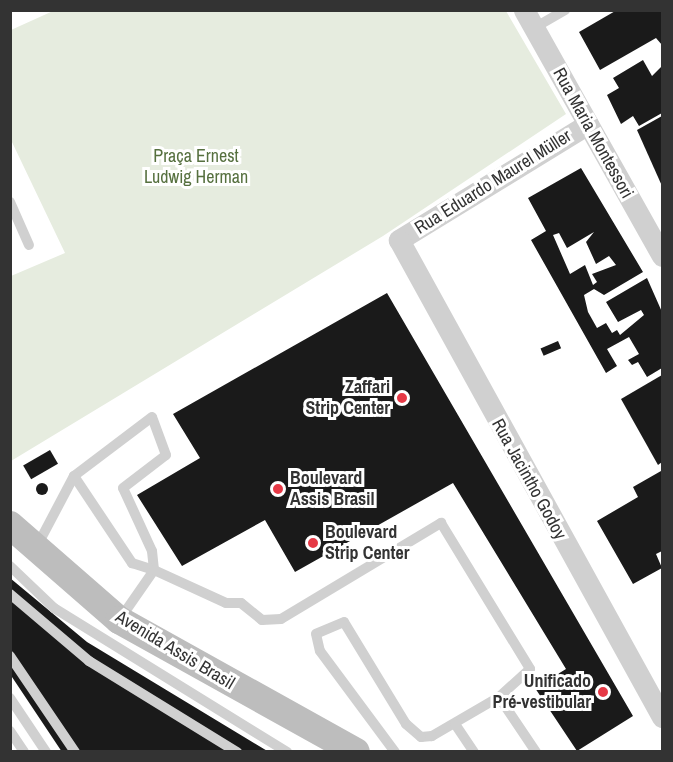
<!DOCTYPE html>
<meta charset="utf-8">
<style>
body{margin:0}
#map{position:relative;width:673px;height:762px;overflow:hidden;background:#fff;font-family:"Archivo Narrow",sans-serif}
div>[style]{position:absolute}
.green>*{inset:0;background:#e6ecdf}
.building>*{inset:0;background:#1a1a1a;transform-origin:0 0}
.round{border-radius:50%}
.service>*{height:10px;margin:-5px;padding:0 5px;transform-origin:5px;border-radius:5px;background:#d0d0d0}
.minor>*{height:21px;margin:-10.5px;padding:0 10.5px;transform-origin:10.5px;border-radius:10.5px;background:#d0d0d0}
.secondary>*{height:28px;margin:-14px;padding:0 14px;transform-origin:14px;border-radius:14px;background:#bdbdbd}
.dots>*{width:16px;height:16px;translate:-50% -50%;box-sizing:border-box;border:3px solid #fff;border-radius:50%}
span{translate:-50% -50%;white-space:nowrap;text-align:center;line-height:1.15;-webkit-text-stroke:6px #fff;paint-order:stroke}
.street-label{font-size:18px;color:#333}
.park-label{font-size:18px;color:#56703f}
.poi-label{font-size:18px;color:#333;font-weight:700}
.right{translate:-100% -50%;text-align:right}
.left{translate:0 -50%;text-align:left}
.frame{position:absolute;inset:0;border:12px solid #333;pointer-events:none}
</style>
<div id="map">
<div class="green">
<div style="clip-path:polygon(53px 11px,506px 11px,566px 114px,383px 236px,11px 461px,11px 276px,65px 253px,11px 140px,11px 30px)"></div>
</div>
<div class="building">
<div style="clip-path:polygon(617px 10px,662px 10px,662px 45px,656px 38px,600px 70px,579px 32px)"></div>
<div style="clip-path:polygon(643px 60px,652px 76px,662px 66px,662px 113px,639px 126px,633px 116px,621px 124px,607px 95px,619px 88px,613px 78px)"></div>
<div style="clip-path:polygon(662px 116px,662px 186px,637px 130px)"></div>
<div style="clip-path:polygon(evenodd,581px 168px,643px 272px,604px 295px,594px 289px,584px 295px,588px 312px,597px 328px,606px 323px,612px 333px,617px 330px,620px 335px,644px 315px,641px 310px,618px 322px,606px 302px,647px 278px,662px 312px,662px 368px,647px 377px,638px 362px,632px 365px,628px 360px,639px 354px,629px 337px,607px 349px,617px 366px,606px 373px,531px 240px,546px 231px,528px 198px,581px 168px,594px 232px,586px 242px,596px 264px,609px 256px,616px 265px,592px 274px,597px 282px,593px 285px,585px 265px,570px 274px,553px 235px,559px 233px,567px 248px,594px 232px)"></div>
<div style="clip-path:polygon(387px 293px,633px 716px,577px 751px,535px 688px,566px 669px,453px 483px,295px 572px,265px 520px,182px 566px,137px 495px,200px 458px,173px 414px)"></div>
<div style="left:558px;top:341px;width:8px;height:19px;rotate:67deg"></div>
<div style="clip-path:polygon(662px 375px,662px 462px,658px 465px,621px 399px)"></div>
<div style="left:50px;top:450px;width:16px;height:31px;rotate:60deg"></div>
<div style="clip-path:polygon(661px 471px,662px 551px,656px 554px,662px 568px,633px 584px,597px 521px,638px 497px,633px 487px)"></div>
<div class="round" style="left:36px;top:483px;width:12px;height:12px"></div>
<div style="clip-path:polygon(10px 578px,87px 642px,269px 752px,62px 752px,10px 674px)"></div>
</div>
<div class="service">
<div style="left:534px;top:28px;width:36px;rotate:-30deg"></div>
<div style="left:10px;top:202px;width:47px;rotate:66.2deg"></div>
<div style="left:36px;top:548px;width:81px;rotate:-62.2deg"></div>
<div style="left:10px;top:566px;width:61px;rotate:43.7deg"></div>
<div style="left:54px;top:608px;width:274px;rotate:31.7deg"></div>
<div style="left:10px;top:594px;width:104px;rotate:40.3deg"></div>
<div style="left:89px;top:661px;width:174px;rotate:31.6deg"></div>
<div style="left:120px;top:619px;width:60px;rotate:-55.2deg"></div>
<div style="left:154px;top:570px;width:19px;rotate:-96deg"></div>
<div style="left:152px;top:551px;width:69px;rotate:-114.7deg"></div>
<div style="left:123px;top:488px;width:54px;rotate:-37.5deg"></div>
<div style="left:166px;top:455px;width:40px;rotate:-110.2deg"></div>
<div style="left:152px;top:417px;width:98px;rotate:142.9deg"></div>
<div style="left:74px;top:476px;width:105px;rotate:56.3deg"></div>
<div style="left:132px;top:563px;width:23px;rotate:18deg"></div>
<div style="left:154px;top:570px;width:79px;rotate:24.6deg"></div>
<div style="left:226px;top:603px;width:15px"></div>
<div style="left:241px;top:603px;width:27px;rotate:39deg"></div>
<div style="left:262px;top:620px;width:19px;rotate:-3deg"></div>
<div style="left:281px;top:619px;width:187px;rotate:-31deg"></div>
<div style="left:441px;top:523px;width:171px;rotate:58.6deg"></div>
<div style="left:530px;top:669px;width:42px;rotate:137.9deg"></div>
<div style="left:499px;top:697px;width:78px;rotate:149.8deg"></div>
<div style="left:432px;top:736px;width:11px;rotate:175deg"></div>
<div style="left:421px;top:737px;width:20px;rotate:-139deg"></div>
<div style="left:406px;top:724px;width:119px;rotate:-121.3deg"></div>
<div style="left:344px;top:622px;width:30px;rotate:157deg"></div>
<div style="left:316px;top:634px;width:17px;rotate:77deg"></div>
<div style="left:320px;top:651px;width:126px;rotate:53.4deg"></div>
<div style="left:10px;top:656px;width:116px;rotate:55.9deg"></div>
<div style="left:499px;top:697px;width:66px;rotate:56.1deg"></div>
<div style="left:10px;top:698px;width:65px;rotate:56.3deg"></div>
<div style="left:455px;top:724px;width:34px;rotate:56deg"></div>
<div style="left:10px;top:731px;width:25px;rotate:56deg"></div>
</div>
<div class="minor">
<div style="left:524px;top:10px;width:282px;rotate:60.7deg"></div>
<div style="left:588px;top:124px;width:222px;rotate:148.5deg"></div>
<div style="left:399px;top:240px;width:545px;rotate:61.13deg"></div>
</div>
<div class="secondary">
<div style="left:10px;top:525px;width:145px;rotate:41.1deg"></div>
<div style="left:119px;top:620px;width:271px;rotate:29.1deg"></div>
</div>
<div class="dots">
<div style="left:402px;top:398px;background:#e63946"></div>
<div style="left:278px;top:489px;background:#e63946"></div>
<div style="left:313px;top:543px;background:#e63946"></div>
<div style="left:603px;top:692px;background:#e63946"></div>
</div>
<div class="street-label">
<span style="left:593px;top:133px;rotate:61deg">Rua Maria Montessori</span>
<span style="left:493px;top:182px;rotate:-32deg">Rua Eduardo Maurel Müller</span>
<span style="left:529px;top:479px;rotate:61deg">Rua Jacintho Godoy</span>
<span style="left:175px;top:650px;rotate:31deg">Avenida Assis Brasil</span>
</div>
<div class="park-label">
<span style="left:196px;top:167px">Praça Ernest<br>Ludwig Herman</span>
</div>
<div class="poi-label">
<span class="right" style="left:390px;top:398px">Zaffari<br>Strip Center</span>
<span class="left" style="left:290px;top:489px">Boulevard<br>Assis Brasil</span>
<span class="left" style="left:325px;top:543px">Boulevard<br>Strip Center</span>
<span class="right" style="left:591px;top:692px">Unificado<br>Pré-vestibular</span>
</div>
<div class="frame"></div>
</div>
